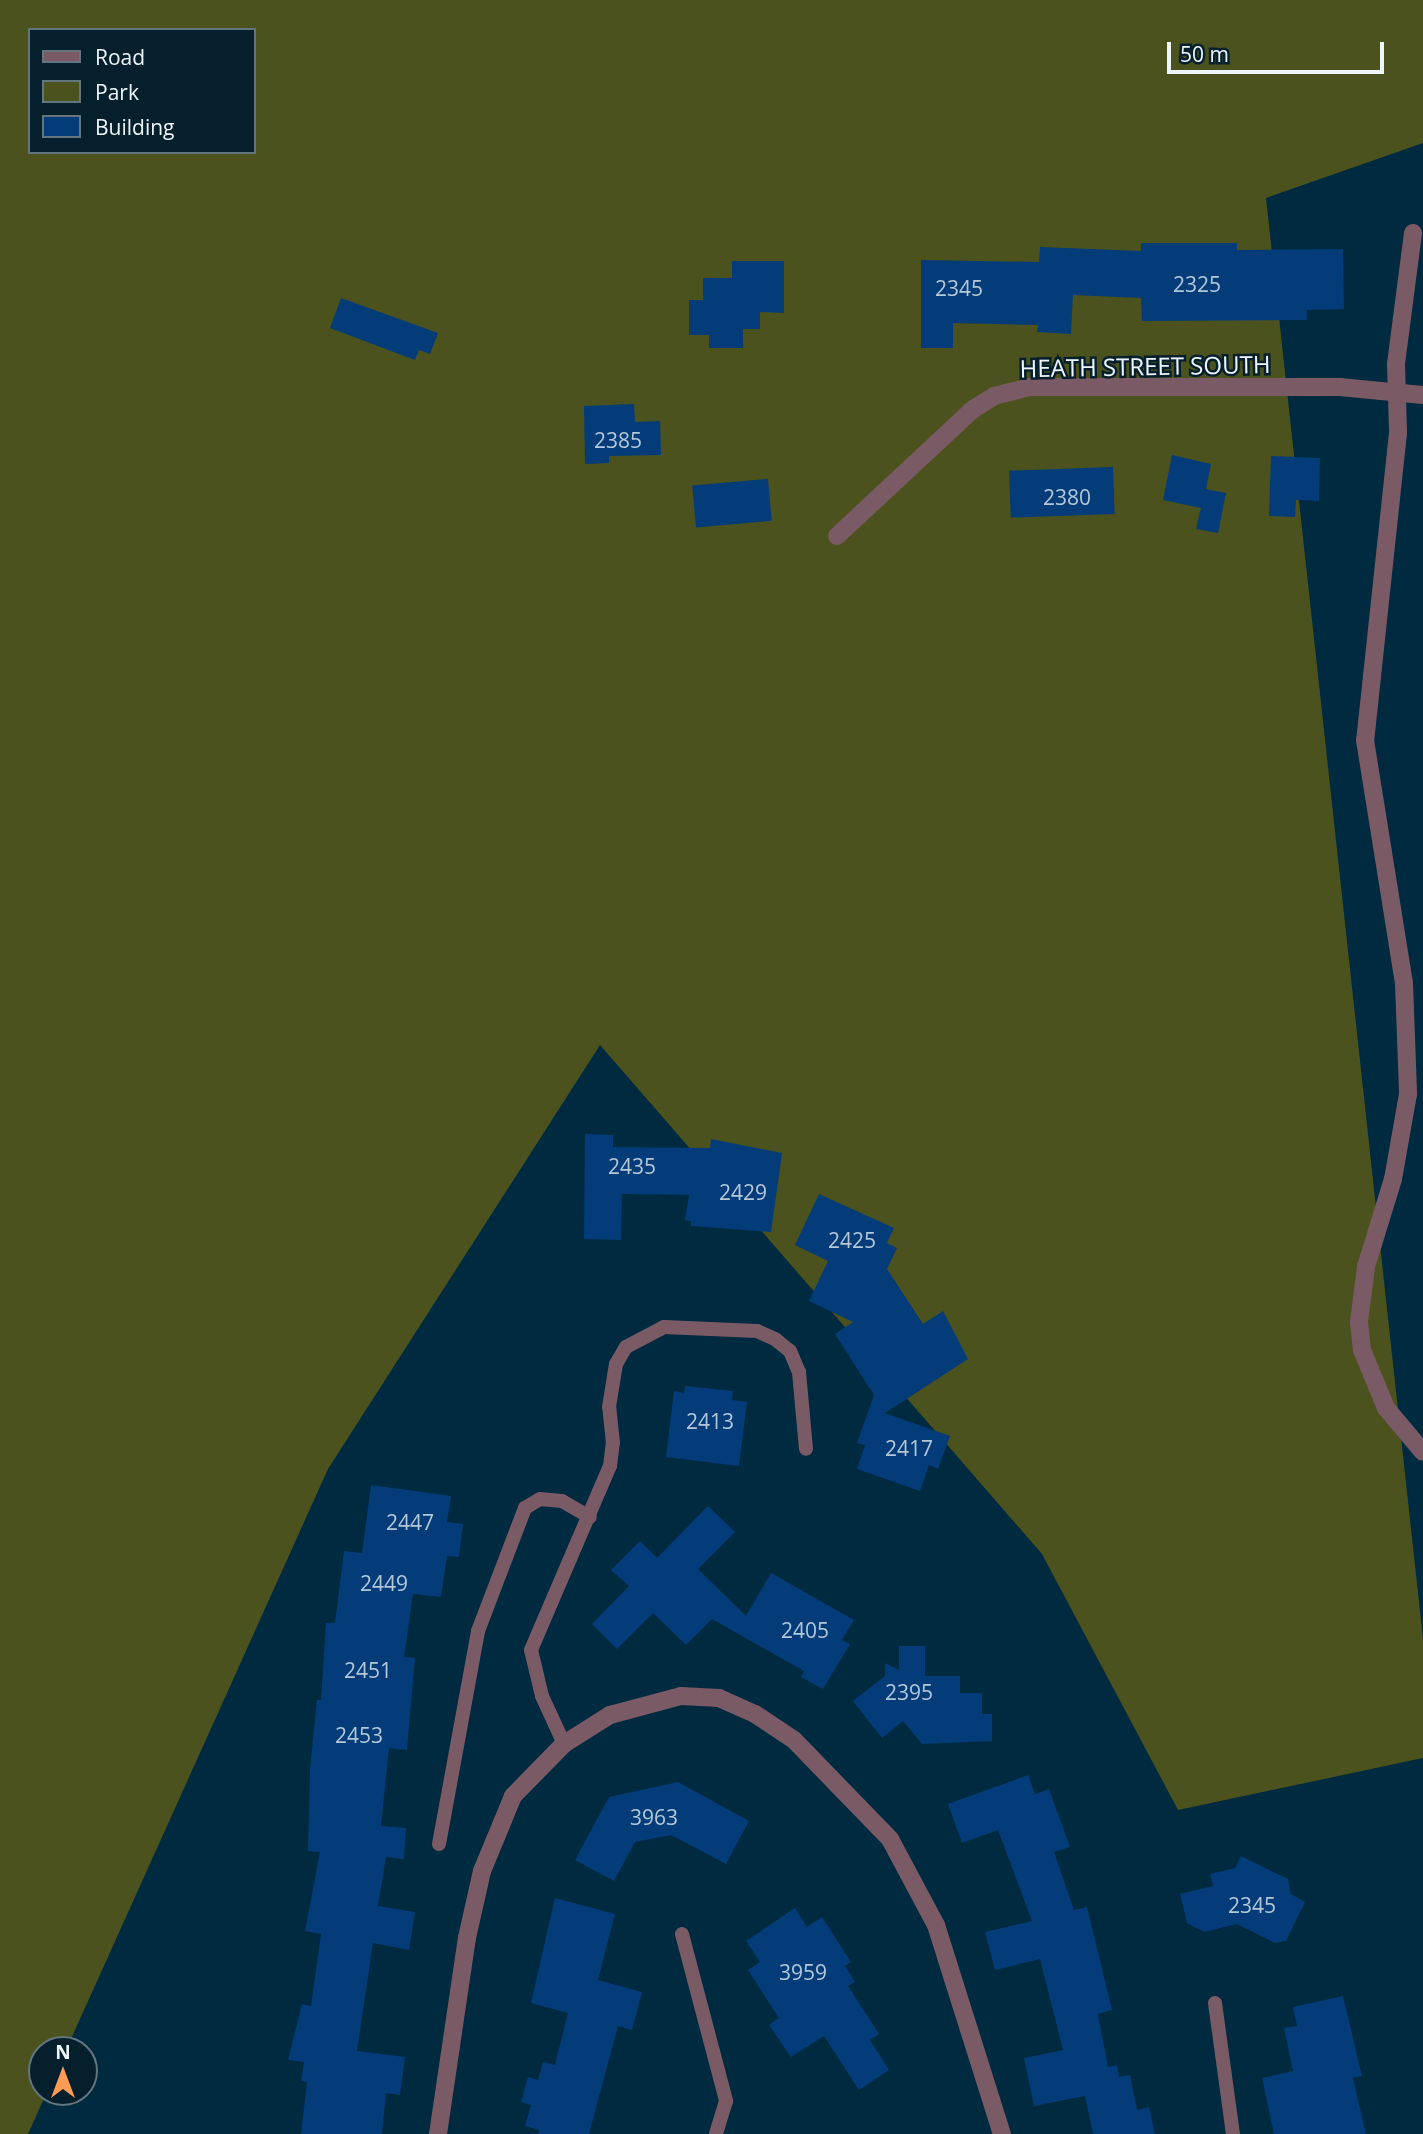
<!DOCTYPE html>
<style>
body{margin:0}
#map{position:relative;width:1423px;height:2134px;overflow:hidden;background:#002a3f;font-family:"Open Sans",sans-serif}
div>[style]{position:absolute}
.green>*{inset:0;background:#4c521e}
.building>*{inset:0;background:#033c78;transform-origin:0 0}
.service>*{height:14px;margin:-7px;padding:0 7px;transform-origin:7px;border-radius:7px;background:#7a5a65}
.minor>*{height:18px;margin:-9px;padding:0 9px;transform-origin:9px;border-radius:9px;background:#7a5a65}
span{translate:-50% -50%;white-space:nowrap;text-align:center;line-height:1.15;-webkit-text-stroke:5px #061f2c;paint-order:stroke}
.number-label{font-size:21px;color:#b4c8da}
.number-label span{-webkit-text-stroke-width:0}
.street-label{font-size:24px;color:#eff6fb}
.legend{position:absolute;left:28px;top:28px;width:228px;height:126px;box-sizing:border-box;background:#061f2c;border:2px solid #63757f;margin:0;padding:9px 12px;list-style:none;font-size:21px;color:#eff6fb}
.legend li{display:flex;align-items:center;gap:14px;height:35px}
.legend b{width:35px;border:2px solid #63757f}
.north{position:absolute;left:28px;top:2036px;width:70px;height:70px;box-sizing:border-box;background:#061f2c;border:2px solid #63757f;border-radius:50%;rotate:0deg;font-size:19px;font-weight:700;line-height:28px;text-align:center;color:#eff6fb}
.north::after{content:'';display:block;margin:auto;width:24px;height:32px;background:#fd9d55;clip-path:polygon(50% 0,100% 100%,50% 72%,0 100%)}
.scale{position:absolute;left:1167px;top:42px;width:217px;height:32px;box-sizing:border-box;border:4px solid #eff6fb;border-top:0;padding-left:9px;font-size:21px;line-height:24px;white-space:nowrap;color:#eff6fb;-webkit-text-stroke:5px #061f2c;paint-order:stroke}
</style>
<div id="map">
<div class="green">
<div style="clip-path:polygon(evenodd,0 0,1423px 0,1423px 143px,1266px 198px,1423px 1639px,1423px 1758px,1178px 1810px,1042px 1554px,600px 1045px,328px 1469px,66px 2050px,42px 2050px,42px 2092px,47px 2092px,28px 2134px,0 2134px,0 0,30px 30px,254px 30px,254px 152px,30px 152px,30px 30px)"></div>
</div>
<div class="building">
<div style="clip-path:polygon(1141px 243px,1237px 243px,1237px 250px,1343px 249px,1344px 309px,1307px 310px,1307px 320px,1142px 321px,1141px 298px,1073px 295px,1071px 334px,1037px 332px,1038px 325px,953px 323px,953px 348px,921px 348px,921px 260px,1039px 262px,1040px 247px,1141px 251px)"></div>
<div style="clip-path:polygon(732px 261px,784px 261px,784px 313px,760px 312px,760px 329px,743px 329px,743px 348px,709px 348px,709px 335px,689px 335px,689px 300px,703px 300px,703px 278px,732px 278px)"></div>
<div style="clip-path:polygon(341px 298px,438px 333px,430px 354px,419px 350px,415px 360px,330px 328px)"></div>
<div style="clip-path:polygon(634px 404px,635px 422px,660px 421px,661px 455px,609px 456px,609px 463px,585px 464px,584px 406px)"></div>
<div style="clip-path:polygon(1172px 455px,1211px 464px,1206px 489px,1226px 493px,1218px 533px,1196px 529px,1201px 508px,1163px 500px)"></div>
<div style="clip-path:polygon(1271px 456px,1320px 458px,1319px 501px,1296px 500px,1295px 517px,1269px 516px)"></div>
<div style="left:1113px;top:467px;width:47px;height:104px;rotate:88deg"></div>
<div style="left:768px;top:479px;width:42px;height:76px;rotate:85deg"></div>
<div style="clip-path:polygon(585px 1134px,613px 1135px,613px 1147px,710px 1148px,711px 1139px,782px 1153px,771px 1232px,691px 1226px,691px 1221px,685px 1220px,689px 1195px,622px 1194px,621px 1240px,584px 1239px)"></div>
<div style="clip-path:polygon(819px 1194px,894px 1228px,887px 1243px,897px 1248px,887px 1269px,923px 1324px,943px 1311px,968px 1359px,885px 1413px,950px 1436px,938px 1469px,929px 1465px,920px 1491px,857px 1469px,865px 1445px,857px 1443px,874px 1395px,835px 1334px,853px 1322px,809px 1301px,828px 1261px,795px 1245px)"></div>
<div style="clip-path:polygon(685px 1386px,733px 1391px,732px 1400px,747px 1402px,739px 1466px,666px 1457px,674px 1391px,684px 1393px)"></div>
<div style="clip-path:polygon(371px 1485px,451px 1496px,447px 1522px,463px 1524px,459px 1557px,447px 1556px,441px 1597px,413px 1594px,404px 1657px,415px 1658px,407px 1750px,389px 1748px,381px 1826px,406px 1828px,404px 1859px,386px 1857px,378px 1906px,415px 1912px,409px 1950px,373px 1943px,357px 2051px,405px 2057px,400px 2095px,386px 2093px,382px 2134px,301px 2134px,307px 2082px,301px 2081px,304px 2062px,288px 2060px,302px 2004px,311px 2006px,321px 1934px,305px 1931px,320px 1852px,308px 1851px,310px 1769px,317px 1700px,321px 1700px,326px 1623px,335px 1623px,344px 1551px,362px 1553px)"></div>
<div style="clip-path:polygon(708px 1506px,735px 1532px,698px 1569px,746px 1616px,771px 1573px,854px 1620px,842px 1640px,850px 1644px,823px 1689px,801px 1677px,804px 1671px,712px 1619px,686px 1645px,653px 1613px,617px 1649px,592px 1624px,629px 1586px,611px 1570px,640px 1541px,657px 1558px)"></div>
<div style="clip-path:polygon(899px 1646px,925px 1646px,925px 1676px,960px 1676px,960px 1693px,982px 1693px,982px 1714px,992px 1714px,992px 1741px,922px 1744px,903px 1721px,882px 1738px,853px 1701px,885px 1676px,885px 1663px,899px 1670px)"></div>
<div style="clip-path:polygon(1028px 1775px,1035px 1794px,1049px 1789px,1070px 1847px,1054px 1852px,1074px 1910px,1087px 1907px,1112px 2010px,1098px 2014px,1108px 2067px,1117px 2065px,1119px 2077px,1130px 2075px,1137px 2110px,1149px 2107px,1155px 2134px,1093px 2134px,1085px 2096px,1034px 2106px,1024px 2058px,1063px 2050px,1040px 1959px,995px 1970px,985px 1932px,1032px 1921px,998px 1830px,962px 1843px,948px 1804px)"></div>
<div style="clip-path:polygon(678px 1782px,749px 1821px,726px 1864px,671px 1835px,635px 1842px,614px 1881px,575px 1860px,609px 1797px)"></div>
<div style="clip-path:polygon(1241px 1856px,1288px 1879px,1291px 1894px,1305px 1902px,1286px 1941px,1275px 1943px,1237px 1924px,1204px 1932px,1187px 1923px,1180px 1894px,1213px 1886px,1210px 1874px,1235px 1868px)"></div>
<div style="clip-path:polygon(555px 1898px,615px 1914px,598px 1980px,642px 1992px,632px 2030px,618px 2026px,589px 2134px,538px 2134px,539px 2130px,525px 2126px,531px 2105px,521px 2102px,528px 2077px,538px 2080px,543px 2062px,555px 2065px,568px 2013px,531px 2003px)"></div>
<div style="clip-path:polygon(795px 1908px,807px 1927px,822px 1917px,851px 1962px,845px 1966px,855px 1982px,848px 1986px,879px 2034px,870px 2040px,889px 2070px,859px 2090px,824px 2036px,791px 2057px,769px 2025px,779px 2018px,748px 1970px,760px 1962px,746px 1941px)"></div>
<div style="clip-path:polygon(1343px 1996px,1362px 2076px,1353px 2078px,1366px 2134px,1274px 2134px,1262px 2078px,1293px 2071px,1284px 2028px,1297px 2026px,1293px 2007px)"></div>
</div>
<div class="service">
<div style="left:564px;top:1744px;width:53px;rotate:-114.6deg"></div>
<div style="left:542px;top:1696px;width:47px;rotate:-103.4deg"></div>
<div style="left:531px;top:1650px;width:200px;rotate:-66.8deg"></div>
<div style="left:610px;top:1466px;width:23px;rotate:-83deg"></div>
<div style="left:613px;top:1443px;width:36px;rotate:-96deg"></div>
<div style="left:609px;top:1407px;width:44px;rotate:-80.8deg"></div>
<div style="left:616px;top:1364px;width:20px;rotate:-60deg"></div>
<div style="left:626px;top:1347px;width:43px;rotate:-27.8deg"></div>
<div style="left:664px;top:1327px;width:93px;rotate:2.5deg"></div>
<div style="left:757px;top:1331px;width:20px;rotate:24deg"></div>
<div style="left:775px;top:1339px;width:19px;rotate:39deg"></div>
<div style="left:790px;top:1351px;width:23px;rotate:67deg"></div>
<div style="left:799px;top:1372px;width:77px;rotate:84.8deg"></div>
<div style="left:439px;top:1844px;width:217px;rotate:-79.6deg"></div>
<div style="left:478px;top:1631px;width:132px;rotate:-69.1deg"></div>
<div style="left:525px;top:1508px;width:17px;rotate:-31deg"></div>
<div style="left:540px;top:1499px;width:22px;rotate:5deg"></div>
<div style="left:562px;top:1501px;width:32px;rotate:30deg"></div>
<div style="left:682px;top:1934px;width:173px;rotate:75.2deg"></div>
<div style="left:726px;top:2101px;width:34px;rotate:107deg"></div>
<div style="left:1215px;top:2003px;width:132px;rotate:82.2deg"></div>
</div>
<div class="minor">
<div style="left:1413px;top:233px;width:132px;rotate:97.4deg"></div>
<div style="left:1396px;top:364px;width:69px;rotate:88.3deg"></div>
<div style="left:1398px;top:433px;width:309px;rotate:96.1deg"></div>
<div style="left:1365px;top:740px;width:246px;rotate:80.9deg"></div>
<div style="left:1404px;top:983px;width:111px;rotate:87.9deg"></div>
<div style="left:1408px;top:1094px;width:86px;rotate:100deg"></div>
<div style="left:1393px;top:1179px;width:92px;rotate:107.1deg"></div>
<div style="left:1366px;top:1267px;width:55px;rotate:97.3deg"></div>
<div style="left:1359px;top:1322px;width:28px;rotate:84deg"></div>
<div style="left:1362px;top:1350px;width:63px;rotate:67.5deg"></div>
<div style="left:1386px;top:1408px;width:57px;rotate:49.9deg"></div>
<div style="left:837px;top:536px;width:185px;rotate:-43deg"></div>
<div style="left:972px;top:410px;width:26px;rotate:-32deg"></div>
<div style="left:994px;top:396px;width:38px;rotate:-14deg"></div>
<div style="left:1031px;top:387px;width:309px"></div>
<div style="left:1340px;top:387px;width:83px;rotate:5.5deg"></div>
<div style="left:438px;top:2134px;width:198px;rotate:-81.6deg"></div>
<div style="left:467px;top:1938px;width:69px;rotate:-77.4deg"></div>
<div style="left:482px;top:1871px;width:81px;rotate:-67.5deg"></div>
<div style="left:513px;top:1796px;width:73px;rotate:-45.6deg"></div>
<div style="left:564px;top:1744px;width:54px;rotate:-32.2deg"></div>
<div style="left:610px;top:1715px;width:73px;rotate:-15deg"></div>
<div style="left:681px;top:1696px;width:38px;rotate:3deg"></div>
<div style="left:719px;top:1698px;width:39px;rotate:24deg"></div>
<div style="left:755px;top:1714px;width:47px;rotate:33.7deg"></div>
<div style="left:794px;top:1740px;width:138px;rotate:45.9deg"></div>
<div style="left:890px;top:1839px;width:98px;rotate:61.9deg"></div>
<div style="left:936px;top:1925px;width:219px;rotate:72.5deg"></div>
</div>
<div class="number-label">
<span style="left:1197px;top:284px">2325</span>
<span style="left:959px;top:288px">2345</span>
<span style="left:618px;top:440px">2385</span>
<span style="left:1067px;top:497px">2380</span>
<span style="left:632px;top:1166px">2435</span>
<span style="left:743px;top:1192px">2429</span>
<span style="left:852px;top:1240px">2425</span>
<span style="left:710px;top:1421px">2413</span>
<span style="left:909px;top:1448px">2417</span>
<span style="left:410px;top:1522px">2447</span>
<span style="left:384px;top:1583px">2449</span>
<span style="left:805px;top:1630px">2405</span>
<span style="left:368px;top:1670px">2451</span>
<span style="left:909px;top:1692px">2395</span>
<span style="left:359px;top:1735px">2453</span>
<span style="left:654px;top:1817px">3963</span>
<span style="left:1252px;top:1905px">2345</span>
<span style="left:803px;top:1972px">3959</span>
</div>
<div class="street-label">
<span style="left:1145px;top:366px;rotate:-1deg">HEATH STREET SOUTH</span>
</div>
<ul class="legend">
<li><b style="height:9px;background:#7a5a65"></b>Road</li>
<li><b style="height:19px;background:#4c521e"></b>Park</li>
<li><b style="height:19px;background:#033c78"></b>Building</li>
</ul>
<div class="north">N</div>
<div class="scale">50 m</div>
</div>
